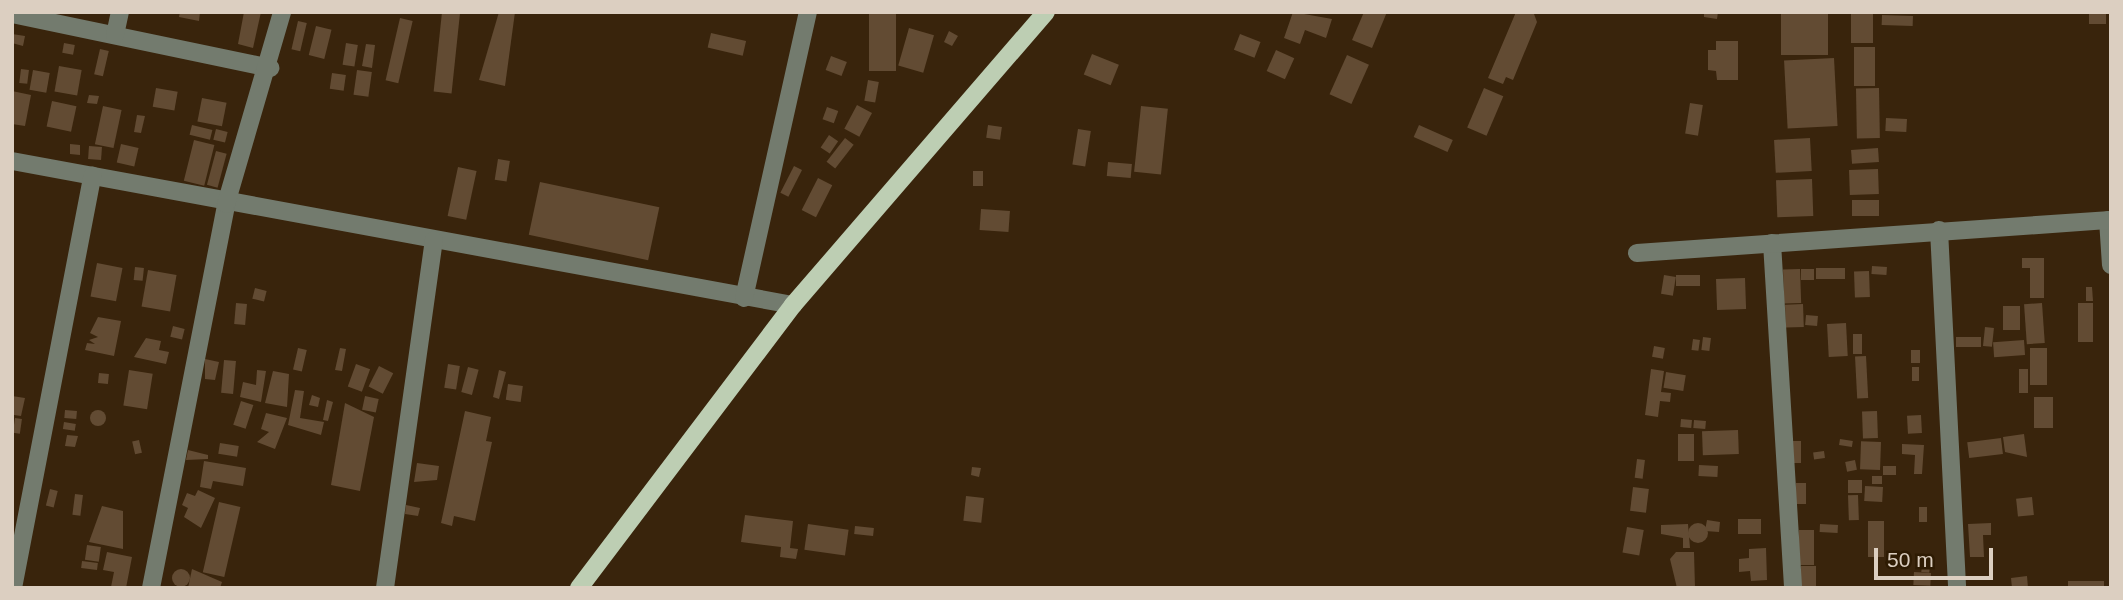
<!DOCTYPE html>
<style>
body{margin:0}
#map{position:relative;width:2123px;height:600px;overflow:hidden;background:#39240c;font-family:Arial,sans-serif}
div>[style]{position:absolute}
.building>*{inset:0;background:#624b33;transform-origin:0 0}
.round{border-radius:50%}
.minor>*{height:18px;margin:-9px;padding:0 9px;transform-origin:9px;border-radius:9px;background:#737b6e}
.major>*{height:18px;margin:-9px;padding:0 9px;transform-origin:9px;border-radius:9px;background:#bdceb3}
span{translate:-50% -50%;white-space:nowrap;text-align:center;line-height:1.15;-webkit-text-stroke:5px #2e1b03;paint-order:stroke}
.frame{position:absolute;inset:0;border:14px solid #dccfc1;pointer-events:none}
.scale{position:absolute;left:1874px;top:548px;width:119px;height:32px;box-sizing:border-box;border:4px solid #dccfc1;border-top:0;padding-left:9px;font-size:21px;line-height:24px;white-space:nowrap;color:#dccfc1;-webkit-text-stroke:5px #2e1b03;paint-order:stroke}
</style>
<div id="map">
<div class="building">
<div style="clip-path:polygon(180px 12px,200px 12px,199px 21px,179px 17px)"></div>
<div style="clip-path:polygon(244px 12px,261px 12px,253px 48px,238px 44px)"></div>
<div style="left:442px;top:12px;width:18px;height:80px;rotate:6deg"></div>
<div style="clip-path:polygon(499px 12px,515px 12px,505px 86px,479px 80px)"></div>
<div style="left:869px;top:12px;width:27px;height:59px"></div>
<div style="clip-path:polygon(1293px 12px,1332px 19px,1326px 38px,1305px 30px,1300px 44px,1284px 38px)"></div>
<div style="clip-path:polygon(1364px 12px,1387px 12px,1372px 48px,1352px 40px)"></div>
<div style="clip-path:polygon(1516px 12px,1534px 14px,1537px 22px,1513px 80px,1506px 77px,1503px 84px,1488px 78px)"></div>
<div style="clip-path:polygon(1704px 12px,1718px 12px,1717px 19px,1704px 17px)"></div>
<div style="left:1781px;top:12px;width:47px;height:43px"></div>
<div style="left:1851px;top:12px;width:22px;height:31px"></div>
<div style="left:2089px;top:12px;width:17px;height:12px"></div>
<div style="left:1882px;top:15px;width:31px;height:10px;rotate:2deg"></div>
<div style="left:400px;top:18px;width:13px;height:64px;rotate:13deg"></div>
<div style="left:298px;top:21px;width:9px;height:29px;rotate:13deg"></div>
<div style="left:316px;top:26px;width:16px;height:30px;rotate:14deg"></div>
<div style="left:909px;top:28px;width:26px;height:39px;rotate:16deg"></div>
<div style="clip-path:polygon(949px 31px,958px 36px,952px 46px,944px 42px)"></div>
<div style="left:711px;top:33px;width:36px;height:15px;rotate:13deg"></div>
<div style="clip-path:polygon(12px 34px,25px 36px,23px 46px,12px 43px)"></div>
<div style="left:1240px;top:34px;width:22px;height:17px;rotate:21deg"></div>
<div style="clip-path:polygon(1716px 41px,1738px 41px,1738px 80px,1717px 80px,1716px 71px,1708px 70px,1708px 50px,1716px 50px)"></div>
<div style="left:64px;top:43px;width:11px;height:10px;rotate:10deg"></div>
<div style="left:346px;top:43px;width:12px;height:22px;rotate:9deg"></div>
<div style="clip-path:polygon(366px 44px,375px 45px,372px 68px,362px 66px)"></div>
<div style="left:1854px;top:47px;width:21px;height:39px"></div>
<div style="left:100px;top:49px;width:9px;height:26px;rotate:13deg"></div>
<div style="left:1276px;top:50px;width:20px;height:23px;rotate:24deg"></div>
<div style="left:1092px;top:54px;width:29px;height:22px;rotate:22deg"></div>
<div style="left:1347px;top:55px;width:24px;height:43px;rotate:24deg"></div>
<div style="left:831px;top:56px;width:17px;height:15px;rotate:21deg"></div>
<div style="left:1834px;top:58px;width:68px;height:50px;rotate:87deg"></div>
<div style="left:59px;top:66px;width:23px;height:26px;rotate:10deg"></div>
<div style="left:21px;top:69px;width:8px;height:14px;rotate:7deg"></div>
<div style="left:33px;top:70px;width:17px;height:20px;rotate:10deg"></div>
<div style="left:357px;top:70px;width:15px;height:25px;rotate:8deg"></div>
<div style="left:332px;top:73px;width:14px;height:16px;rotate:8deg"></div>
<div style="left:868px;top:80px;width:11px;height:21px;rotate:10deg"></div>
<div style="left:156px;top:88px;width:22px;height:19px;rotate:10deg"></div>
<div style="left:1484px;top:88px;width:21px;height:43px;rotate:23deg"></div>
<div style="left:1879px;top:88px;width:50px;height:23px;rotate:89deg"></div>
<div style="clip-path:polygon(12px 91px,31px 95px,25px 126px,12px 124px)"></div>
<div style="clip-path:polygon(89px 95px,99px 96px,97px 104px,87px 103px)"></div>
<div style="left:202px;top:98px;width:25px;height:24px;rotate:11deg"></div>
<div style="left:52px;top:101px;width:25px;height:26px;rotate:12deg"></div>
<div style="left:1690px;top:103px;width:13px;height:31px;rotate:9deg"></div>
<div style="left:857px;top:105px;width:17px;height:27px;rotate:28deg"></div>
<div style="left:103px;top:106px;width:19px;height:39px;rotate:12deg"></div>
<div style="left:1141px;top:106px;width:27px;height:66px;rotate:6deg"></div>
<div style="left:827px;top:107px;width:12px;height:13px;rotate:20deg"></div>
<div style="clip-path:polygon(137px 115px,145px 116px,141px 133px,134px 132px)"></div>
<div style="left:1886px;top:118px;width:21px;height:13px;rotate:3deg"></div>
<div style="left:192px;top:125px;width:21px;height:10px;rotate:14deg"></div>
<div style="left:988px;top:125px;width:14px;height:13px;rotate:8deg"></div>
<div style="left:1419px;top:125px;width:37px;height:13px;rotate:24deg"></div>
<div style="left:216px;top:129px;width:12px;height:11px;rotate:14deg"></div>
<div style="left:1078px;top:129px;width:13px;height:36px;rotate:9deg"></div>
<div style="left:829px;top:135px;width:11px;height:15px;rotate:34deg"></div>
<div style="left:845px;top:138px;width:11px;height:30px;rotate:38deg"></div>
<div style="left:1810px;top:138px;width:33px;height:36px;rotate:87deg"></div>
<div style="left:194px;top:140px;width:21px;height:42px;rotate:14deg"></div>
<div style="clip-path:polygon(70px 144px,80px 145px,80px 155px,70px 154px)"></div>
<div style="left:121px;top:144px;width:18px;height:19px;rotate:13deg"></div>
<div style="left:89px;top:146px;width:13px;height:13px;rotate:4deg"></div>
<div style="left:1878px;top:148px;width:14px;height:27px;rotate:86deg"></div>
<div style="left:216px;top:151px;width:11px;height:35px;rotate:15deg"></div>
<div style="left:498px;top:159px;width:12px;height:21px;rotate:9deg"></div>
<div style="left:1108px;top:162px;width:24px;height:14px;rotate:5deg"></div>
<div style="left:794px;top:166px;width:9px;height:30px;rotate:27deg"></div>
<div style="left:458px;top:167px;width:19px;height:50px;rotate:12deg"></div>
<div style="left:1878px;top:169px;width:25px;height:29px;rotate:88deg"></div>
<div style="left:973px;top:171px;width:10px;height:15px"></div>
<div style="left:818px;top:178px;width:16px;height:36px;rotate:27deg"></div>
<div style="left:1812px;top:179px;width:37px;height:36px;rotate:88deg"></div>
<div style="left:540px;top:182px;width:122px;height:54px;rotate:12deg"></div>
<div style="left:1879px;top:200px;width:16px;height:27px;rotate:90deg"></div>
<div style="left:981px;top:209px;width:29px;height:21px;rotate:4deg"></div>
<div style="clip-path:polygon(2022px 258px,2044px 258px,2044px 298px,2030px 298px,2030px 268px,2022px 268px)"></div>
<div style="left:97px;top:263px;width:26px;height:34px;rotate:11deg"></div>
<div style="left:1872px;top:266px;width:15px;height:8px;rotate:4deg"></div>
<div style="left:135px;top:267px;width:9px;height:13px;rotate:6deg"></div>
<div style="left:1816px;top:268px;width:29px;height:11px"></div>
<div style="left:1800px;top:269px;width:34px;height:17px;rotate:88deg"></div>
<div style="left:1801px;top:269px;width:13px;height:11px"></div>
<div style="left:148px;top:270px;width:29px;height:37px;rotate:10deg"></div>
<div style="left:1869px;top:271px;width:26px;height:15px;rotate:88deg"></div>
<div style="left:1664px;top:275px;width:12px;height:19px;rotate:9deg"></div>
<div style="left:1676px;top:275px;width:24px;height:11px"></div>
<div style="left:1745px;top:278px;width:31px;height:29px;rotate:88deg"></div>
<div style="clip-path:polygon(2086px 287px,2092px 287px,2093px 301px,2086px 301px)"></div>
<div style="left:255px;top:288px;width:12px;height:11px;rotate:14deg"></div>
<div style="left:236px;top:303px;width:11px;height:21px;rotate:5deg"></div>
<div style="left:2042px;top:303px;width:40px;height:18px;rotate:86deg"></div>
<div style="left:2078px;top:303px;width:15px;height:39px"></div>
<div style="left:1803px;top:304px;width:23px;height:18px;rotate:88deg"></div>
<div style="left:2003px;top:306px;width:17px;height:24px"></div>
<div style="left:1806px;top:315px;width:12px;height:10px;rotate:5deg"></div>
<div style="clip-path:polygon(98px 317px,121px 321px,114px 356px,85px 350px,87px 343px,95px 344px,89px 340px,98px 337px,90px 333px)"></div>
<div style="left:1846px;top:323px;width:33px;height:19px;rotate:87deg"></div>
<div style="left:173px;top:326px;width:12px;height:11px;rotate:14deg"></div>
<div style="left:1985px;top:327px;width:9px;height:19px;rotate:6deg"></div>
<div style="left:1853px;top:334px;width:9px;height:20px"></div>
<div style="left:1703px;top:337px;width:8px;height:13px;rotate:7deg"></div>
<div style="left:1956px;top:337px;width:25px;height:10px"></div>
<div style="clip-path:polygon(146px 338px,161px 341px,159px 350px,169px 352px,166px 364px,134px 357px)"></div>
<div style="left:1693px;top:339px;width:7px;height:11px;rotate:8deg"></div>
<div style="left:2024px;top:340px;width:15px;height:31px;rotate:86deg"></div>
<div style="left:1654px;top:346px;width:11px;height:11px;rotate:10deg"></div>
<div style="left:298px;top:348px;width:9px;height:22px;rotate:13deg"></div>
<div style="clip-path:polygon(340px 348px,346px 349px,342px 371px,335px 370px)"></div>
<div style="left:2030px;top:348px;width:17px;height:37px"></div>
<div style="left:1911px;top:350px;width:9px;height:13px"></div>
<div style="left:1866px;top:356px;width:42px;height:11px;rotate:87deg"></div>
<div style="clip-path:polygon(205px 359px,219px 362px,215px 380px,205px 379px)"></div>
<div style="left:224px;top:360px;width:12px;height:33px;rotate:5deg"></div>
<div style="left:356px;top:364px;width:15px;height:24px;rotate:20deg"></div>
<div style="left:448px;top:364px;width:12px;height:24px;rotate:9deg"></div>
<div style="left:379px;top:366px;width:16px;height:23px;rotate:27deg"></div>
<div style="left:468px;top:367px;width:11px;height:26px;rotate:15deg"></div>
<div style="left:1912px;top:367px;width:7px;height:14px"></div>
<div style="clip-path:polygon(1651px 369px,1664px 371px,1661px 392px,1671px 393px,1670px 402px,1660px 401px,1658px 417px,1645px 415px)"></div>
<div style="left:2019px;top:369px;width:9px;height:24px"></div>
<div style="left:129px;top:370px;width:24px;height:36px;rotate:9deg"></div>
<div style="clip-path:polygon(257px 370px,266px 371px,261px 402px,240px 397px,243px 382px,256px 385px)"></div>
<div style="clip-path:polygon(499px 370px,506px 372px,499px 399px,493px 397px)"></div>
<div style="clip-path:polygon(273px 371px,289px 374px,287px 407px,265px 403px)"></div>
<div style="left:1666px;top:372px;width:20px;height:16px;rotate:9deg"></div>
<div style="left:99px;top:373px;width:10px;height:10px;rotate:6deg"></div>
<div style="left:508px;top:384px;width:15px;height:16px;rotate:8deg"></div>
<div style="clip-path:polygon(295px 390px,304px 391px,300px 418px,324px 422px,321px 435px,288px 425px)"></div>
<div style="clip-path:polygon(312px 395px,320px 398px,318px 407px,309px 405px)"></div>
<div style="clip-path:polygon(12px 396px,25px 398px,21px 416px,14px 415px)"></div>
<div style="left:365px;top:396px;width:14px;height:14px;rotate:12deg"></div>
<div style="left:2034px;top:397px;width:19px;height:31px"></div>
<div style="clip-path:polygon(327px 400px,333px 402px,328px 421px,323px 420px)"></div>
<div style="left:241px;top:401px;width:13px;height:25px;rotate:18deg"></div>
<div style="clip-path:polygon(345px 403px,374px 417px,360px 491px,331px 485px)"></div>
<div style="left:65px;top:410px;width:12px;height:8px;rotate:5deg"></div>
<div class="round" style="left:90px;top:410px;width:16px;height:16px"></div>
<div style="clip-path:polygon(465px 411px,491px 417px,486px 441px,492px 442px,475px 521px,454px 516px,452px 526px,441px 523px)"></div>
<div style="left:1877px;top:411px;width:27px;height:15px;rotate:88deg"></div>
<div style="clip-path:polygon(266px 413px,287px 418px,275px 449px,257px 442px,269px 432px,261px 429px)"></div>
<div style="left:1921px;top:415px;width:18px;height:14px;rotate:87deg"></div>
<div style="left:15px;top:418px;width:7px;height:15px;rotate:8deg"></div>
<div style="left:1681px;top:419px;width:11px;height:8px;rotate:5deg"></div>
<div style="left:1694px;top:420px;width:12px;height:8px;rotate:5deg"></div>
<div style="left:64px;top:422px;width:12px;height:7px;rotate:9deg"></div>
<div style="left:1738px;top:430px;width:24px;height:36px;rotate:88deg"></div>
<div style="left:1678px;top:434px;width:16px;height:27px"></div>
<div style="clip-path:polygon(2024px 434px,2027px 457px,2005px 452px,2003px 437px)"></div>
<div style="clip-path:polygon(67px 435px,78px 436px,75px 447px,65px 446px)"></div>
<div style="left:2001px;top:438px;width:16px;height:34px;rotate:83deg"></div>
<div style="left:1840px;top:439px;width:13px;height:6px;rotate:9deg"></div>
<div style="left:139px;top:440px;width:13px;height:7px;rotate:77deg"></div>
<div style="left:1793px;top:441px;width:8px;height:22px"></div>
<div style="left:1881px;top:442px;width:28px;height:20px;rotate:92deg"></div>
<div style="left:220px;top:443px;width:19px;height:11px;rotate:9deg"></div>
<div style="clip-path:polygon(1902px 444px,1924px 445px,1922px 474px,1914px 474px,1915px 455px,1902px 454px)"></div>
<div style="clip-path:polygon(188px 450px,208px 455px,208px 459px,186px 460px)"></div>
<div style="left:1824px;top:451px;width:7px;height:11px;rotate:82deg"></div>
<div style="left:1637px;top:459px;width:8px;height:19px;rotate:7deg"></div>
<div style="left:1855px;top:460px;width:10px;height:10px;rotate:79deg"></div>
<div style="clip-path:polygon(204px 461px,246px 468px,243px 486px,213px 481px,211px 489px,200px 487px)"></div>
<div style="clip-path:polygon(417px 463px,439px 466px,437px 480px,414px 482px)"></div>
<div style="left:1699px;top:465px;width:19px;height:11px;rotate:3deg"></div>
<div style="left:1896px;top:466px;width:9px;height:13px;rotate:90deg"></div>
<div style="clip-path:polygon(972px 467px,981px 468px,979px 477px,971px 475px)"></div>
<div style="left:1872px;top:476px;width:10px;height:8px"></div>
<div style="left:1862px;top:480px;width:13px;height:14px;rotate:90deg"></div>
<div style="left:1796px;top:483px;width:10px;height:21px"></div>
<div style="left:1865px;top:486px;width:18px;height:15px;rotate:3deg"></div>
<div style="left:1633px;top:487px;width:16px;height:24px;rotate:7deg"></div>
<div style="left:50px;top:489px;width:8px;height:17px;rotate:14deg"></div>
<div style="clip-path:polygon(198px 490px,215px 498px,201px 528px,184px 517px,188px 508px,182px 505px,187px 493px,195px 496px)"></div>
<div style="left:75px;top:494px;width:8px;height:21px;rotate:7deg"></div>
<div style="left:1858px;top:495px;width:25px;height:10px;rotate:88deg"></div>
<div style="left:966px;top:496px;width:18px;height:25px;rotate:6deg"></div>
<div style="left:2032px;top:497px;width:18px;height:16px;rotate:84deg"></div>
<div style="left:219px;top:502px;width:22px;height:72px;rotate:13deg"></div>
<div style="clip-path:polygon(406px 505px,420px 508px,418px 516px,405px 514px)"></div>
<div style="clip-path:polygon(102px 506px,123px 511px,123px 549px,89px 542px)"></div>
<div style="left:1919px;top:507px;width:8px;height:15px"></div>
<div style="clip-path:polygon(745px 515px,793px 521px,790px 548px,798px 549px,796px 559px,780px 557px,781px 547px,741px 542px)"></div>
<div style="left:1738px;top:519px;width:23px;height:15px"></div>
<div style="clip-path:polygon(1707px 520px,1720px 522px,1719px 532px,1705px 531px)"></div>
<div style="left:1868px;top:521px;width:16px;height:36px"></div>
<div class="round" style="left:1688px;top:523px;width:20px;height:20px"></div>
<div style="clip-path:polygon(1991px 523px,1991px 535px,1983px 535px,1984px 557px,1970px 557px,1968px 524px)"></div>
<div style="left:808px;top:524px;width:41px;height:26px;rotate:8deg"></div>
<div style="clip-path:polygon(1688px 524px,1690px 548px,1683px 548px,1683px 538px,1661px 534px,1661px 525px)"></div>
<div style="left:1820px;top:524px;width:18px;height:8px;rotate:3deg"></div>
<div style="left:855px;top:526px;width:19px;height:8px;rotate:6deg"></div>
<div style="left:1627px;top:527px;width:17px;height:26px;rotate:10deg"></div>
<div style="left:1799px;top:530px;width:15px;height:35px"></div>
<div style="left:87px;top:545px;width:14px;height:15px;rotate:8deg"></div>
<div style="clip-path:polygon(1766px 548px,1767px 580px,1751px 581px,1750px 571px,1739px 572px,1739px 559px,1749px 558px,1749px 549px)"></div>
<div style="clip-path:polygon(107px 552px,132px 557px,126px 588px,111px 587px,114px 572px,103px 570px)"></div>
<div style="clip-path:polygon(1676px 552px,1694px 552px,1695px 588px,1677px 588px,1670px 559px)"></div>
<div style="left:1923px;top:558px;width:8px;height:14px;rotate:7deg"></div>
<div style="left:82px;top:561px;width:16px;height:7px;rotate:7deg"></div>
<div style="left:1801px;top:566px;width:15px;height:22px"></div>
<div class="round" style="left:172px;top:569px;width:18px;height:18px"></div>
<div style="clip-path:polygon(192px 569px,222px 582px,220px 588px,188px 588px)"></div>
<div style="left:1914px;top:572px;width:17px;height:13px;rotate:3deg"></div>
<div style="clip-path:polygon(2027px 576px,2028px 588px,2012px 588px,2011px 578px)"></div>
<div style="left:2068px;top:581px;width:36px;height:7px"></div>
</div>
<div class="minor">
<div style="left:12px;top:14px;width:264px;rotate:11.8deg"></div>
<div style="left:115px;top:35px;width:24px;rotate:-78deg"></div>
<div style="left:12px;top:161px;width:794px;rotate:10.45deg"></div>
<div style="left:2108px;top:220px;width:45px;rotate:86.2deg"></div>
<div style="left:1939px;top:230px;width:358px;rotate:87.1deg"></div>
<div style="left:1772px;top:243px;width:346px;rotate:86.5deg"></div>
<div style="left:1637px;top:253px;width:475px;rotate:-4deg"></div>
<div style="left:744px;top:298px;width:293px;rotate:-77.4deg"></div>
<div style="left:13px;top:588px;width:420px;rotate:-79.1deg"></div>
<div style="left:151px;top:588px;width:391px;rotate:-78.9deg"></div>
<div style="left:226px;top:204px;width:200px;rotate:-73.7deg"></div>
<div style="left:385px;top:588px;width:351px;rotate:-82deg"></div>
</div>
<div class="major">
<div style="left:579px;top:588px;width:355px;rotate:-52.9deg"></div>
<div style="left:793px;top:305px;width:387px;rotate:-49.2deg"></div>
</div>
<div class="frame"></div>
<div class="scale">50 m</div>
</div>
